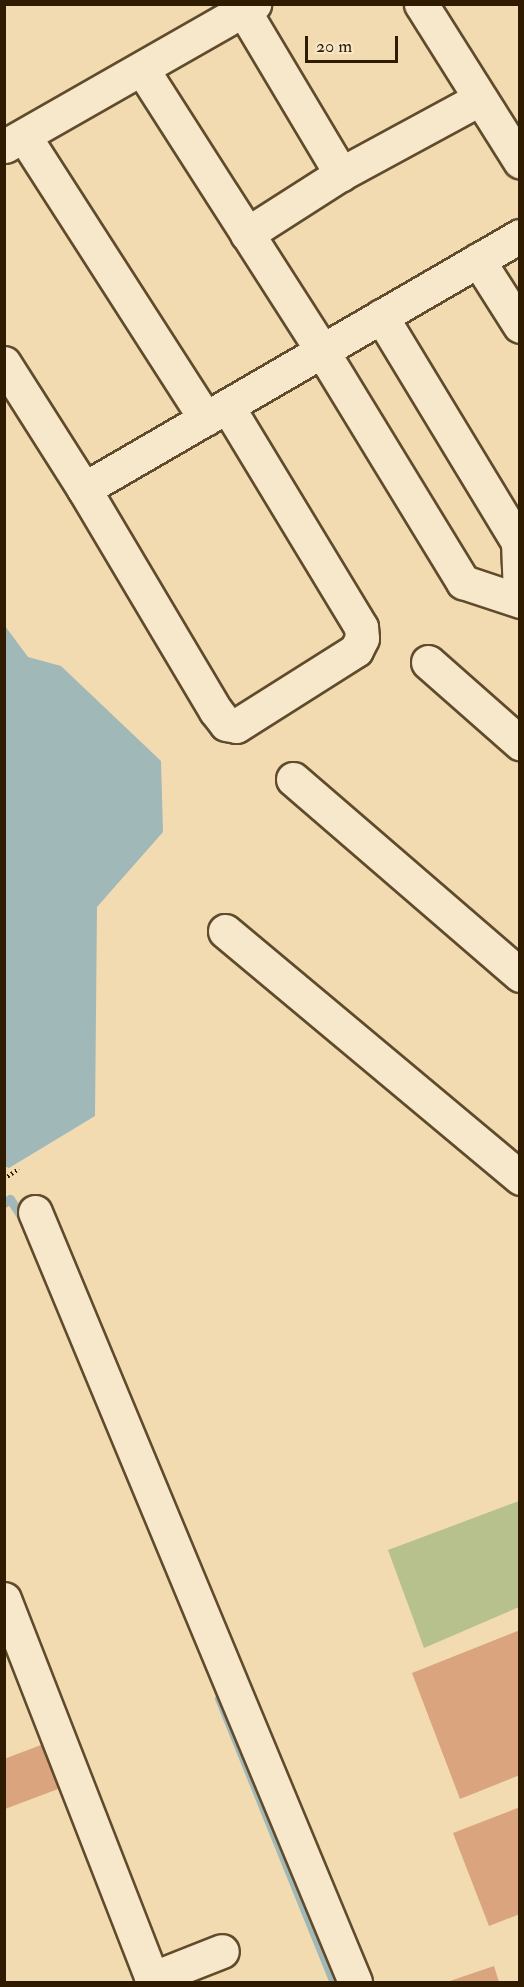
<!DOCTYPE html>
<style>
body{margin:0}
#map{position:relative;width:524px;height:1987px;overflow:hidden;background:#f2dbb1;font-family:"IM FELL Double Pica",serif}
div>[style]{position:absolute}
.green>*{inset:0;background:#b7c18e}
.water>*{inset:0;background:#a0b8b7}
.stream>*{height:9px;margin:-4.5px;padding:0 4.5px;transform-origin:4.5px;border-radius:4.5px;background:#a0b8b7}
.building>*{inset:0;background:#daa47e}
.path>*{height:4px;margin-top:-2px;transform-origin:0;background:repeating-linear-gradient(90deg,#2f1b00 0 1.5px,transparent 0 4.5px)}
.roads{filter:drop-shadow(2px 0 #604b2c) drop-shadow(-2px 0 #604b2c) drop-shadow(0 2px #604b2c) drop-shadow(0 -2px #604b2c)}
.minor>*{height:33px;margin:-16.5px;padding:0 16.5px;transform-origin:16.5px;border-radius:16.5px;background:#f7e8cc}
span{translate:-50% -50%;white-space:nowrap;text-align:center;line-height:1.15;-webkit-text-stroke:5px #f7e8cc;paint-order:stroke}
.frame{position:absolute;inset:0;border:6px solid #2f1b00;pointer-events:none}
.scale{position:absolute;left:305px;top:36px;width:93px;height:27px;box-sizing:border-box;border:3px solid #2f1b00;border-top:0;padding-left:8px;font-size:18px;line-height:21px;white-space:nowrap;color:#2f1b00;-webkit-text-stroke:4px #f7e8cc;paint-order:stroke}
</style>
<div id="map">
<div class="green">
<div style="clip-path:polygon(519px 1501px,519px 1607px,424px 1648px,388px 1550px)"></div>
</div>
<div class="water">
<div style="clip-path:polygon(5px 626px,28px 657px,61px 666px,161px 761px,163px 832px,97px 907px,95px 1116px,9px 1168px,4px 1166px)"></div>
</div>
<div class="stream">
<div style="left:4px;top:1203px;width:7px;rotate:-34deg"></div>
<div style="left:10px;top:1199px;width:27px;rotate:57deg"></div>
<div style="left:219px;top:1698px;width:306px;rotate:68deg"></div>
</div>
<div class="building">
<div style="clip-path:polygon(520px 1630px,520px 1775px,460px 1799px,412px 1673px)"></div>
<div style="clip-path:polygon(49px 1742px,66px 1786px,5px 1809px,4px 1759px)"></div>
<div style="clip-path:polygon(520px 1807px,520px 1914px,489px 1926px,453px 1833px)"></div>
<div style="clip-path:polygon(494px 1966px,499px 1982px,447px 1982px)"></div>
</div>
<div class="path">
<div style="left:4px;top:1179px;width:18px;rotate:-34deg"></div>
</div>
<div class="roads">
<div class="minor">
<div style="left:421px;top:4px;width:186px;rotate:57.8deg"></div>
<div style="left:244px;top:11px;width:190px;rotate:59.2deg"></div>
<div style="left:142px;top:69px;width:335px;rotate:57.4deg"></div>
<div style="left:322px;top:351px;width:271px;rotate:58.6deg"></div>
<div style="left:463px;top:582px;width:60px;rotate:18.4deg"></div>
<div style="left:24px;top:136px;width:336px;rotate:57.3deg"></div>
<div style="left:5px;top:146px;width:287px;rotate:-29.7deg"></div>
<div style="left:247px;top:234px;width:112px;rotate:-32.6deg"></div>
<div style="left:341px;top:174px;width:157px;rotate:-28.5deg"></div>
<div style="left:478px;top:260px;width:78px;rotate:57.5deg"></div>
<div style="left:381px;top:316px;width:264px;rotate:58.8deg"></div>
<div style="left:518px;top:542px;width:52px;rotate:87.8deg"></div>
<div style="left:4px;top:363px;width:149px;rotate:57.6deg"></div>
<div style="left:84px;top:489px;width:258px;rotate:59.3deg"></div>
<div style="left:216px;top:711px;width:16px;rotate:52deg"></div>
<div style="left:226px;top:724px;width:10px;rotate:11deg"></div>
<div style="left:236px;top:726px;width:142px;rotate:-32.3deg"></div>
<div style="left:356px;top:650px;width:13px;rotate:-63deg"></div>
<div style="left:362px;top:638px;width:11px;rotate:-95deg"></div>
<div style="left:361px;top:627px;width:258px;rotate:-121.2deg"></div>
<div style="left:84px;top:489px;width:504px;rotate:-30.13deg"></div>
<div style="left:428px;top:662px;width:123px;rotate:41.4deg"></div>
<div style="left:293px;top:779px;width:300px;rotate:40.8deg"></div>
<div style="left:225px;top:931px;width:385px;rotate:39.9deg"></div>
<div style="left:35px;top:1212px;width:834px;rotate:67.43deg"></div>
<div style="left:4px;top:1599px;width:411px;rotate:68.7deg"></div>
<div style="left:151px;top:1979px;width:76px;rotate:-21.5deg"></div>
</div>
</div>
<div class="frame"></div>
<div class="scale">20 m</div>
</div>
